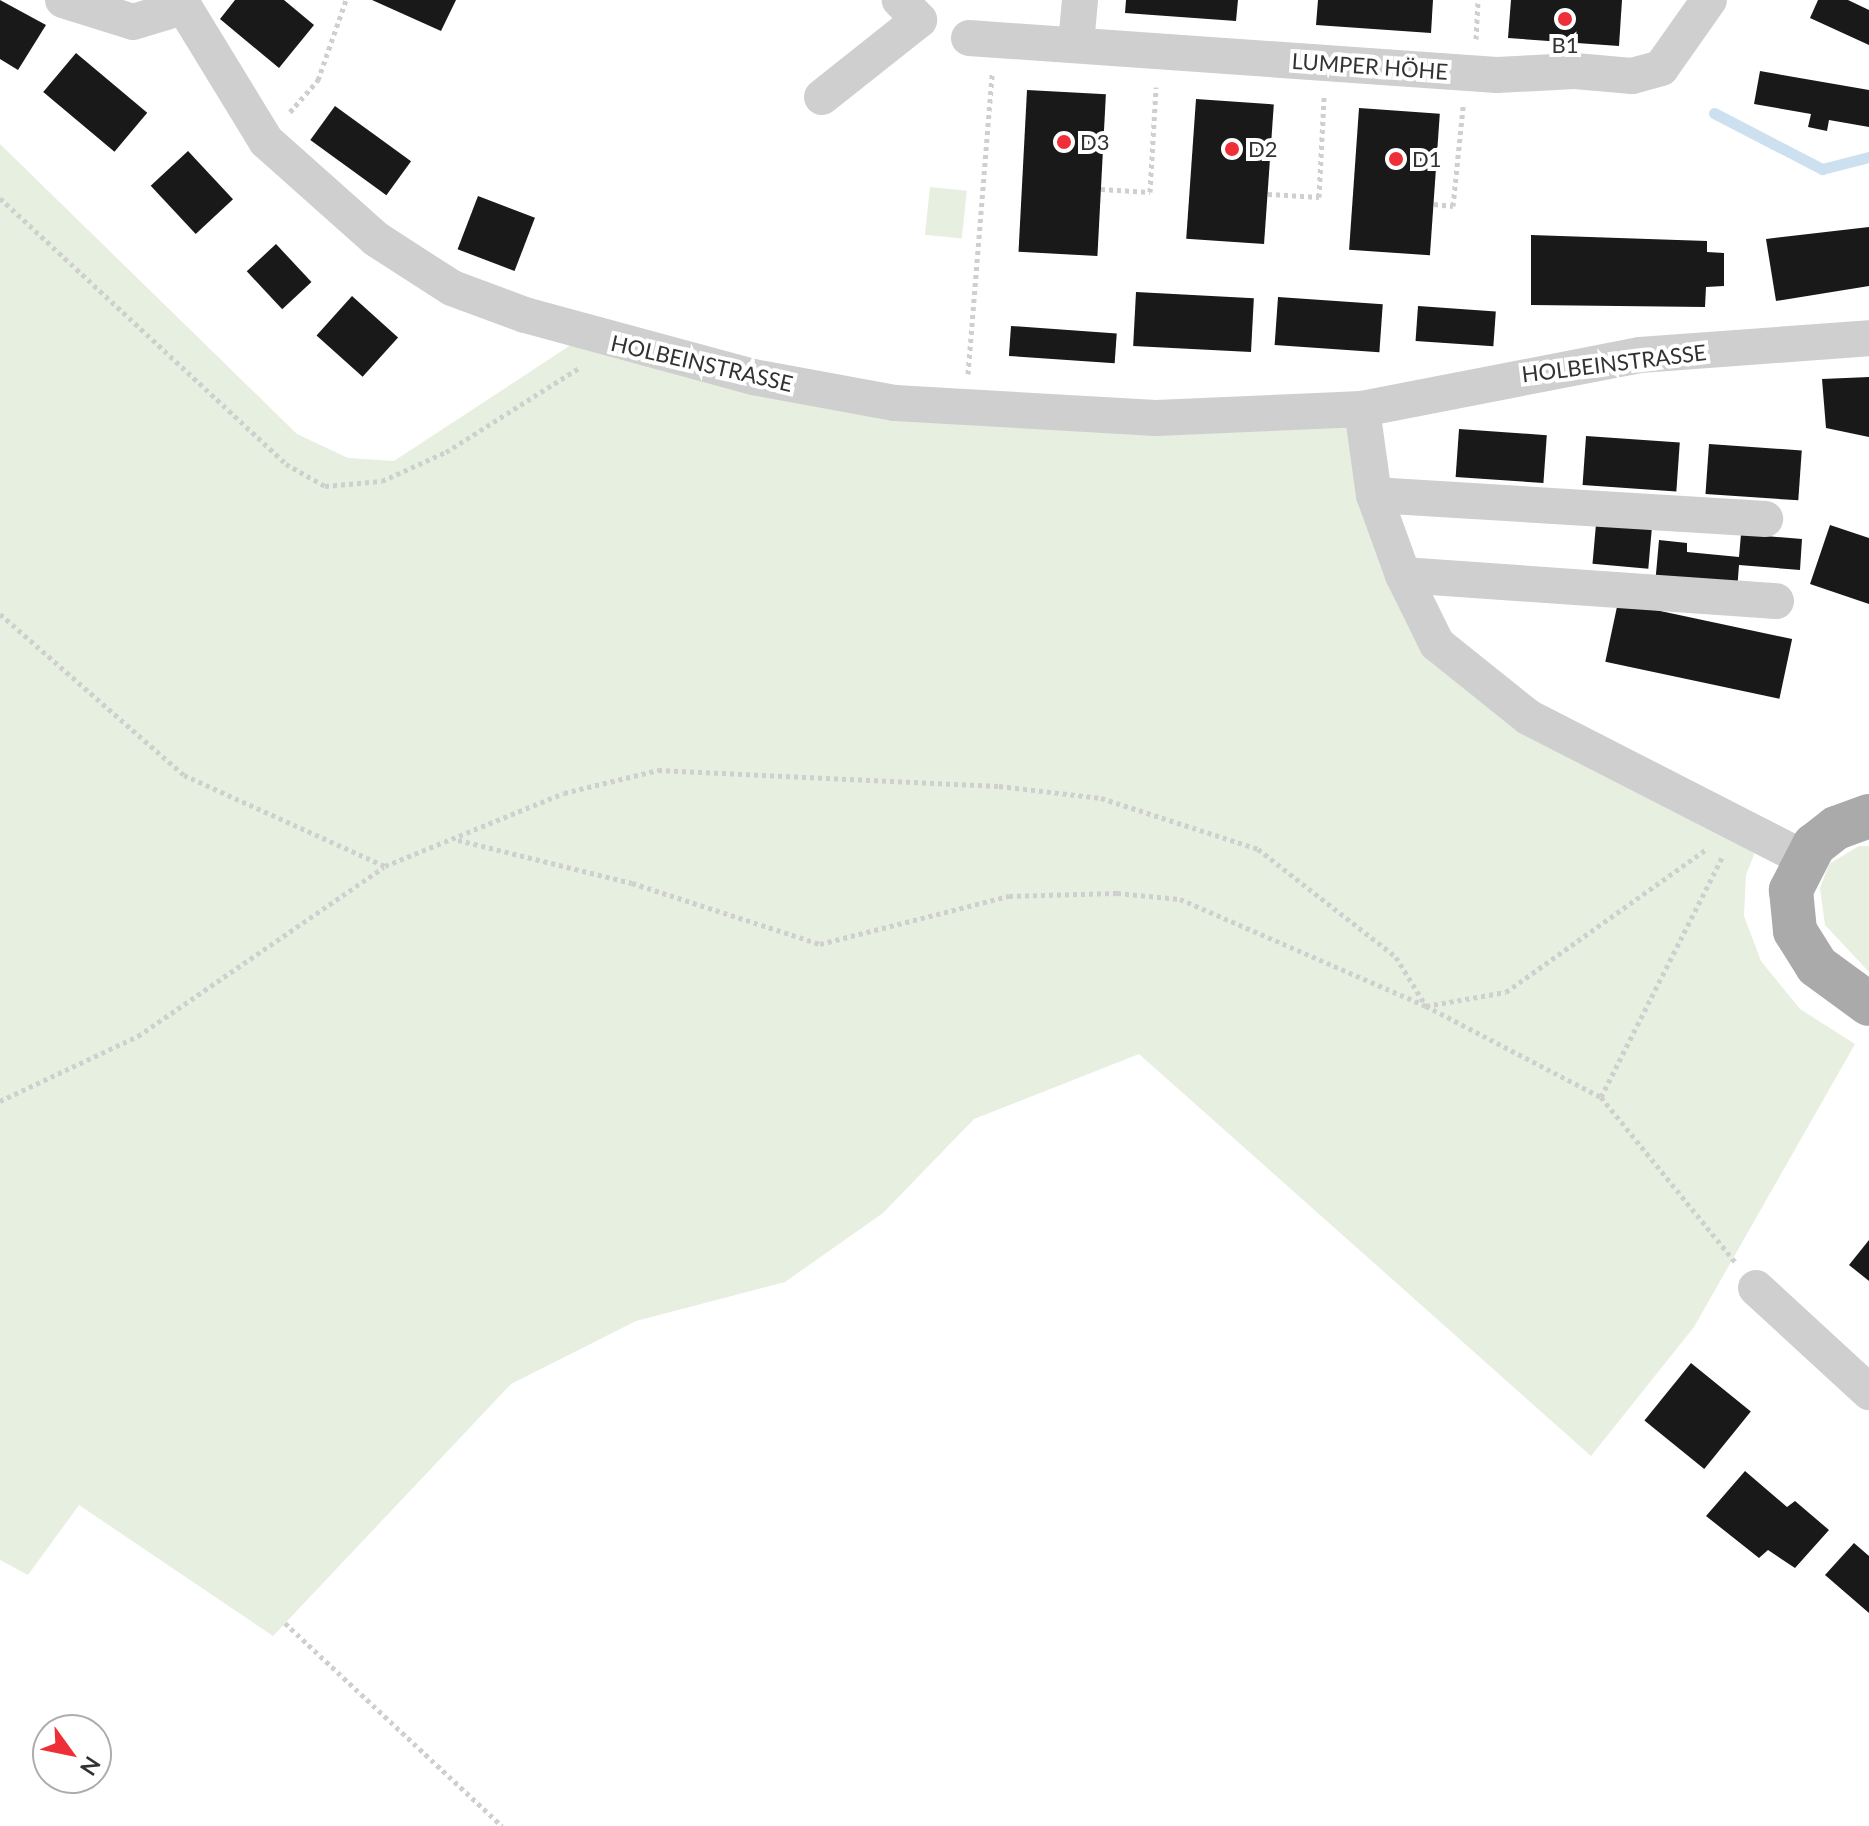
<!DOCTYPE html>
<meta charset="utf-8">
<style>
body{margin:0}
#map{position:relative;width:1869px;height:1826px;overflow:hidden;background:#fff;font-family:Lato,sans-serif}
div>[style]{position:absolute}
.green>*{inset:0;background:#e7efe0;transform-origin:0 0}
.stream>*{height:11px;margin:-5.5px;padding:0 5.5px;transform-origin:5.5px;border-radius:5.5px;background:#cce0ef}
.building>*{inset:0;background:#191919;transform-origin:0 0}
.path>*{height:5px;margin-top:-2.5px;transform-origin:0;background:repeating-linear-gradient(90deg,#cfcfcf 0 4px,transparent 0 8px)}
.minor>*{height:36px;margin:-18px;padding:0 18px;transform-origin:18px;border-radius:18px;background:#cfcfcf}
.major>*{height:44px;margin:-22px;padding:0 22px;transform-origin:22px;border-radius:22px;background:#aaa}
.dots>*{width:22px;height:22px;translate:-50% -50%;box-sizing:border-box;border:4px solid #fff;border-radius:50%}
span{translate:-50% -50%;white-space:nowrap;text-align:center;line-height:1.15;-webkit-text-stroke:8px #fff;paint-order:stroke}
.poi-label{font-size:22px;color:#323232}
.left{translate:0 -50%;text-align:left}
.street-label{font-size:22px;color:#323232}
.north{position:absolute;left:32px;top:1714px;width:80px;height:80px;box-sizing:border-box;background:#fff;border:2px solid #adadad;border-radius:50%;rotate:123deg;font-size:22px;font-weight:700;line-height:32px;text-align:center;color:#323232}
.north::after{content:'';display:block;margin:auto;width:28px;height:36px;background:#ee2f37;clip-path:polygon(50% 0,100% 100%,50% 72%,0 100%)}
</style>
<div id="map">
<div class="green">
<div style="clip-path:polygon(0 144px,297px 434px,348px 458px,394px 461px,586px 335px,895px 403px,1362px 409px,1437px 644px,1761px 837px,1746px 875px,1744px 916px,1761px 961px,1800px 1009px,1855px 1044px,1694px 1327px,1591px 1456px,1139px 1054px,974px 1119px,883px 1213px,785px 1282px,636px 1321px,511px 1384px,273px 1636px,79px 1505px,28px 1575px,0 1560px)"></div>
<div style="left:930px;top:187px;width:37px;height:48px;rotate:6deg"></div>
<div style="clip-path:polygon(1859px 846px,1869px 846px,1869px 972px,1825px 925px,1820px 888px,1829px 864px)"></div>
</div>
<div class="stream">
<div style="left:1714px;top:113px;width:122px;rotate:27.4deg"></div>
<div style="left:1822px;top:169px;width:49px;rotate:-14.3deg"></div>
</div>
<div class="building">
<div style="clip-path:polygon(0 0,46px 25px,18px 70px,0 59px)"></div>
<div style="clip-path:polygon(235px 0,284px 0,314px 25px,279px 68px,220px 19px)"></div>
<div style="clip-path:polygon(372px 0,456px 0,441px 31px)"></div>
<div style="clip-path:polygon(1126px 0,1238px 0,1236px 21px,1125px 13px)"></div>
<div style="clip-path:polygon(1318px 0,1433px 0,1431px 33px,1316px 25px)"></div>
<div style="clip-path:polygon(1511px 0,1622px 0,1619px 46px,1508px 38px)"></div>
<div style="clip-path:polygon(1818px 0,1848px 0,1869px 10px,1869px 45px,1810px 18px)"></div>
<div style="left:76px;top:53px;width:93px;height:51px;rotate:40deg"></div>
<div style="clip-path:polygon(1760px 71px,1869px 90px,1869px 127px,1829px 120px,1827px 131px,1808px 127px,1811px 114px,1754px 104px)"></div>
<div style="left:1027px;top:90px;width:79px;height:162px;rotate:3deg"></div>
<div style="left:1196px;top:99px;width:78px;height:140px;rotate:4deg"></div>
<div style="left:335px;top:106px;width:94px;height:42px;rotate:36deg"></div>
<div style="left:1359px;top:108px;width:81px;height:142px;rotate:4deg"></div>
<div style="left:188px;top:151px;width:66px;height:51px;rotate:47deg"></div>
<div style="left:478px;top:196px;width:61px;height:57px;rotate:21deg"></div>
<div style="clip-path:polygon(1869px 227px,1869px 286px,1776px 301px,1766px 239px)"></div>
<div style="clip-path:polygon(1531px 235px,1707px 241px,1707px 252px,1724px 253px,1724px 286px,1706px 287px,1705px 307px,1531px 305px)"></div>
<div style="left:276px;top:244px;width:52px;height:40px;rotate:47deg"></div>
<div style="left:1136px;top:292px;width:118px;height:54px;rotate:3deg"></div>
<div style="left:352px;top:296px;width:62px;height:53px;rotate:42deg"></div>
<div style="left:1278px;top:297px;width:105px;height:48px;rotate:4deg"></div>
<div style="left:1418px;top:306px;width:78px;height:35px;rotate:4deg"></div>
<div style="left:1011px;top:326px;width:106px;height:30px;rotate:4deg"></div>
<div style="clip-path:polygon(1869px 377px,1869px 437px,1826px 428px,1822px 379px)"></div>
<div style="left:1459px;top:429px;width:88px;height:48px;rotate:4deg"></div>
<div style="left:1586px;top:436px;width:94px;height:49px;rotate:4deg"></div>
<div style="left:1709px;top:444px;width:93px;height:50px;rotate:4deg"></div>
<div style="left:1596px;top:524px;width:56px;height:40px;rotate:5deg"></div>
<div style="clip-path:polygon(1830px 525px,1869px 538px,1869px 604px,1810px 584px)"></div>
<div style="clip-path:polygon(1741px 534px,1802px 539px,1800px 570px,1739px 565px,1737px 591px,1655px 585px,1659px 540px,1687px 543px,1687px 552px,1739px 557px)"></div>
<div style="left:1618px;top:602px;width:178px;height:61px;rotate:12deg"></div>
<div style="clip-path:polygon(1869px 1240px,1869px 1281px,1849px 1265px)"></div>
<div style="left:1691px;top:1363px;width:77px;height:74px;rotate:39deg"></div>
<div style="clip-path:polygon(1745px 1471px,1787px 1507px,1795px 1501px,1829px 1530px,1795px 1568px,1768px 1550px,1759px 1558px,1706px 1516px)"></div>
<div style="clip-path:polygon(1854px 1543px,1869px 1556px,1869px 1613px,1825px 1575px)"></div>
</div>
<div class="path">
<div style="left:1476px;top:39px;width:39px;rotate:-87deg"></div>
<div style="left:290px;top:112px;width:43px;rotate:-48.8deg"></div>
<div style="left:318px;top:80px;width:85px;rotate:-70.7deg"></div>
<div style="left:1101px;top:189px;width:49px;rotate:3.5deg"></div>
<div style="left:1150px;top:192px;width:105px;rotate:-86.7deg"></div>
<div style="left:1268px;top:194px;width:51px;rotate:3.4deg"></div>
<div style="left:1319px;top:197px;width:100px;rotate:-87.1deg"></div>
<div style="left:0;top:198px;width:391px;rotate:42.9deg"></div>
<div style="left:286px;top:464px;width:45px;rotate:29.4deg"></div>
<div style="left:325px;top:486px;width:57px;rotate:-5deg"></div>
<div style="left:382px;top:481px;width:70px;rotate:-24.4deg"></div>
<div style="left:446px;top:452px;width:157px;rotate:-32.3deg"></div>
<div style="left:1434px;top:204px;width:19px;rotate:6deg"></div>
<div style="left:1453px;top:206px;width:100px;rotate:-84.2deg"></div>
<div style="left:968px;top:374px;width:302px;rotate:-85.4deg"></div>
<div style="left:0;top:614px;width:244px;rotate:41.2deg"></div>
<div style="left:184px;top:775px;width:221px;rotate:24.4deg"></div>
<div style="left:385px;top:866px;width:193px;rotate:-22.2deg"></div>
<div style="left:564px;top:793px;width:97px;rotate:-13.7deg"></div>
<div style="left:658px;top:770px;width:341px;rotate:2.7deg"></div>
<div style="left:999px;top:786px;width:103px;rotate:6.7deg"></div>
<div style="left:1101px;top:798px;width:165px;rotate:18deg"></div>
<div style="left:1258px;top:849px;width:175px;rotate:38deg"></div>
<div style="left:1396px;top:957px;width:57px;rotate:58.5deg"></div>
<div style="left:1426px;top:1006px;width:81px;rotate:-9.9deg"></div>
<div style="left:1506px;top:992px;width:248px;rotate:-35.5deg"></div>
<div style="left:458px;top:840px;width:179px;rotate:13.9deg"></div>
<div style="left:632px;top:883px;width:198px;rotate:18deg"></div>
<div style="left:820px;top:944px;width:195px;rotate:-14.3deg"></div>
<div style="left:1009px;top:896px;width:108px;rotate:-1.6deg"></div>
<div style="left:1117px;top:893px;width:63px;rotate:5.4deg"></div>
<div style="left:1180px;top:899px;width:268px;rotate:23.5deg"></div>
<div style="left:1426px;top:1006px;width:197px;rotate:27.5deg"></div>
<div style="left:1601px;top:1097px;width:213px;rotate:50.9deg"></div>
<div style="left:1601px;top:1097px;width:271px;rotate:-63.2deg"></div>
<div style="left:0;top:1101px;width:153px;rotate:-25.2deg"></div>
<div style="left:138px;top:1036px;width:298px;rotate:-34.5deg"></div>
<div style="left:285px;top:1623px;width:297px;rotate:43.1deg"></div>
</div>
<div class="minor">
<div style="left:63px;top:0;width:73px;rotate:17.4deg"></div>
<div style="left:133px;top:22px;width:52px;rotate:-16.7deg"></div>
<div style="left:180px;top:0;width:165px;rotate:58.6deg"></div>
<div style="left:266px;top:141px;width:147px;rotate:41.7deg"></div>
<div style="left:376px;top:239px;width:90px;rotate:32.8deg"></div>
<div style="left:452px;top:288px;width:78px;rotate:20.3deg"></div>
<div style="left:525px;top:315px;width:236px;rotate:15.2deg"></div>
<div style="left:753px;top:377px;width:144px;rotate:10.4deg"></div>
<div style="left:895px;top:403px;width:261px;rotate:3.3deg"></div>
<div style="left:1156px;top:418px;width:206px;rotate:-2.5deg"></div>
<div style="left:1362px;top:409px;width:283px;rotate:-11deg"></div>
<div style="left:1640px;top:355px;width:230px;rotate:-4.2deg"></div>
<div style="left:969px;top:38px;width:529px;rotate:4.01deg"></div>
<div style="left:1497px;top:75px;width:78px;rotate:-2.9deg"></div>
<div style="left:1575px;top:71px;width:57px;rotate:5deg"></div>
<div style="left:1632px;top:76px;width:30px;rotate:-15deg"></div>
<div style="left:1661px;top:68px;width:83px;rotate:-54.8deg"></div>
<div style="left:1076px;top:44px;width:44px;rotate:-84.8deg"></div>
<div style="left:822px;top:97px;width:124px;rotate:-38.4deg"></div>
<div style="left:919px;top:20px;width:28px;rotate:-134deg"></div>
<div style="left:1362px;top:409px;width:87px;rotate:82.1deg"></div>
<div style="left:1374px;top:495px;width:85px;rotate:70.1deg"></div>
<div style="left:1403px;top:575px;width:77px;rotate:63.8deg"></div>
<div style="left:1437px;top:644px;width:117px;rotate:38.7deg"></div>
<div style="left:1528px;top:717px;width:309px;rotate:27.1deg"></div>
<div style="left:1374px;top:495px;width:392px;rotate:3.5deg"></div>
<div style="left:1403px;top:575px;width:374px;rotate:4deg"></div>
<div style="left:1756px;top:1288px;width:154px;rotate:42.6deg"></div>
</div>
<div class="major">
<div style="left:1869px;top:816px;width:35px;rotate:160deg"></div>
<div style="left:1836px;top:828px;width:28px;rotate:142deg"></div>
<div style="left:1814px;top:845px;width:51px;rotate:117.1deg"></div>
<div style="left:1791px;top:890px;width:41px;rotate:84.4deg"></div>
<div style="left:1795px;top:931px;width:41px;rotate:57.8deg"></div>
<div style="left:1817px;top:966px;width:64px;rotate:36.2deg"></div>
</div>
<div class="dots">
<div style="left:1565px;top:19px;background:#ee2f37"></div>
<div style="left:1064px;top:142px;background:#ee2f37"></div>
<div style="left:1232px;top:149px;background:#ee2f37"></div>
<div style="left:1396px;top:159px;background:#ee2f37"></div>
</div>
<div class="poi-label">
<span style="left:1565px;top:45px">B1</span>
<span class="left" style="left:1080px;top:142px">D3</span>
<span class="left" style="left:1248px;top:149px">D2</span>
<span class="left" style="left:1412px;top:159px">D1</span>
</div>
<div class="street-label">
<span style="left:1370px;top:66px;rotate:4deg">LUMPER HÖHE</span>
<span style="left:702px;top:363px;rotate:13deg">HOLBEINSTRASSE</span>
<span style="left:1614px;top:363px;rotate:-7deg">HOLBEINSTRASSE</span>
</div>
<div class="north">N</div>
</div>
